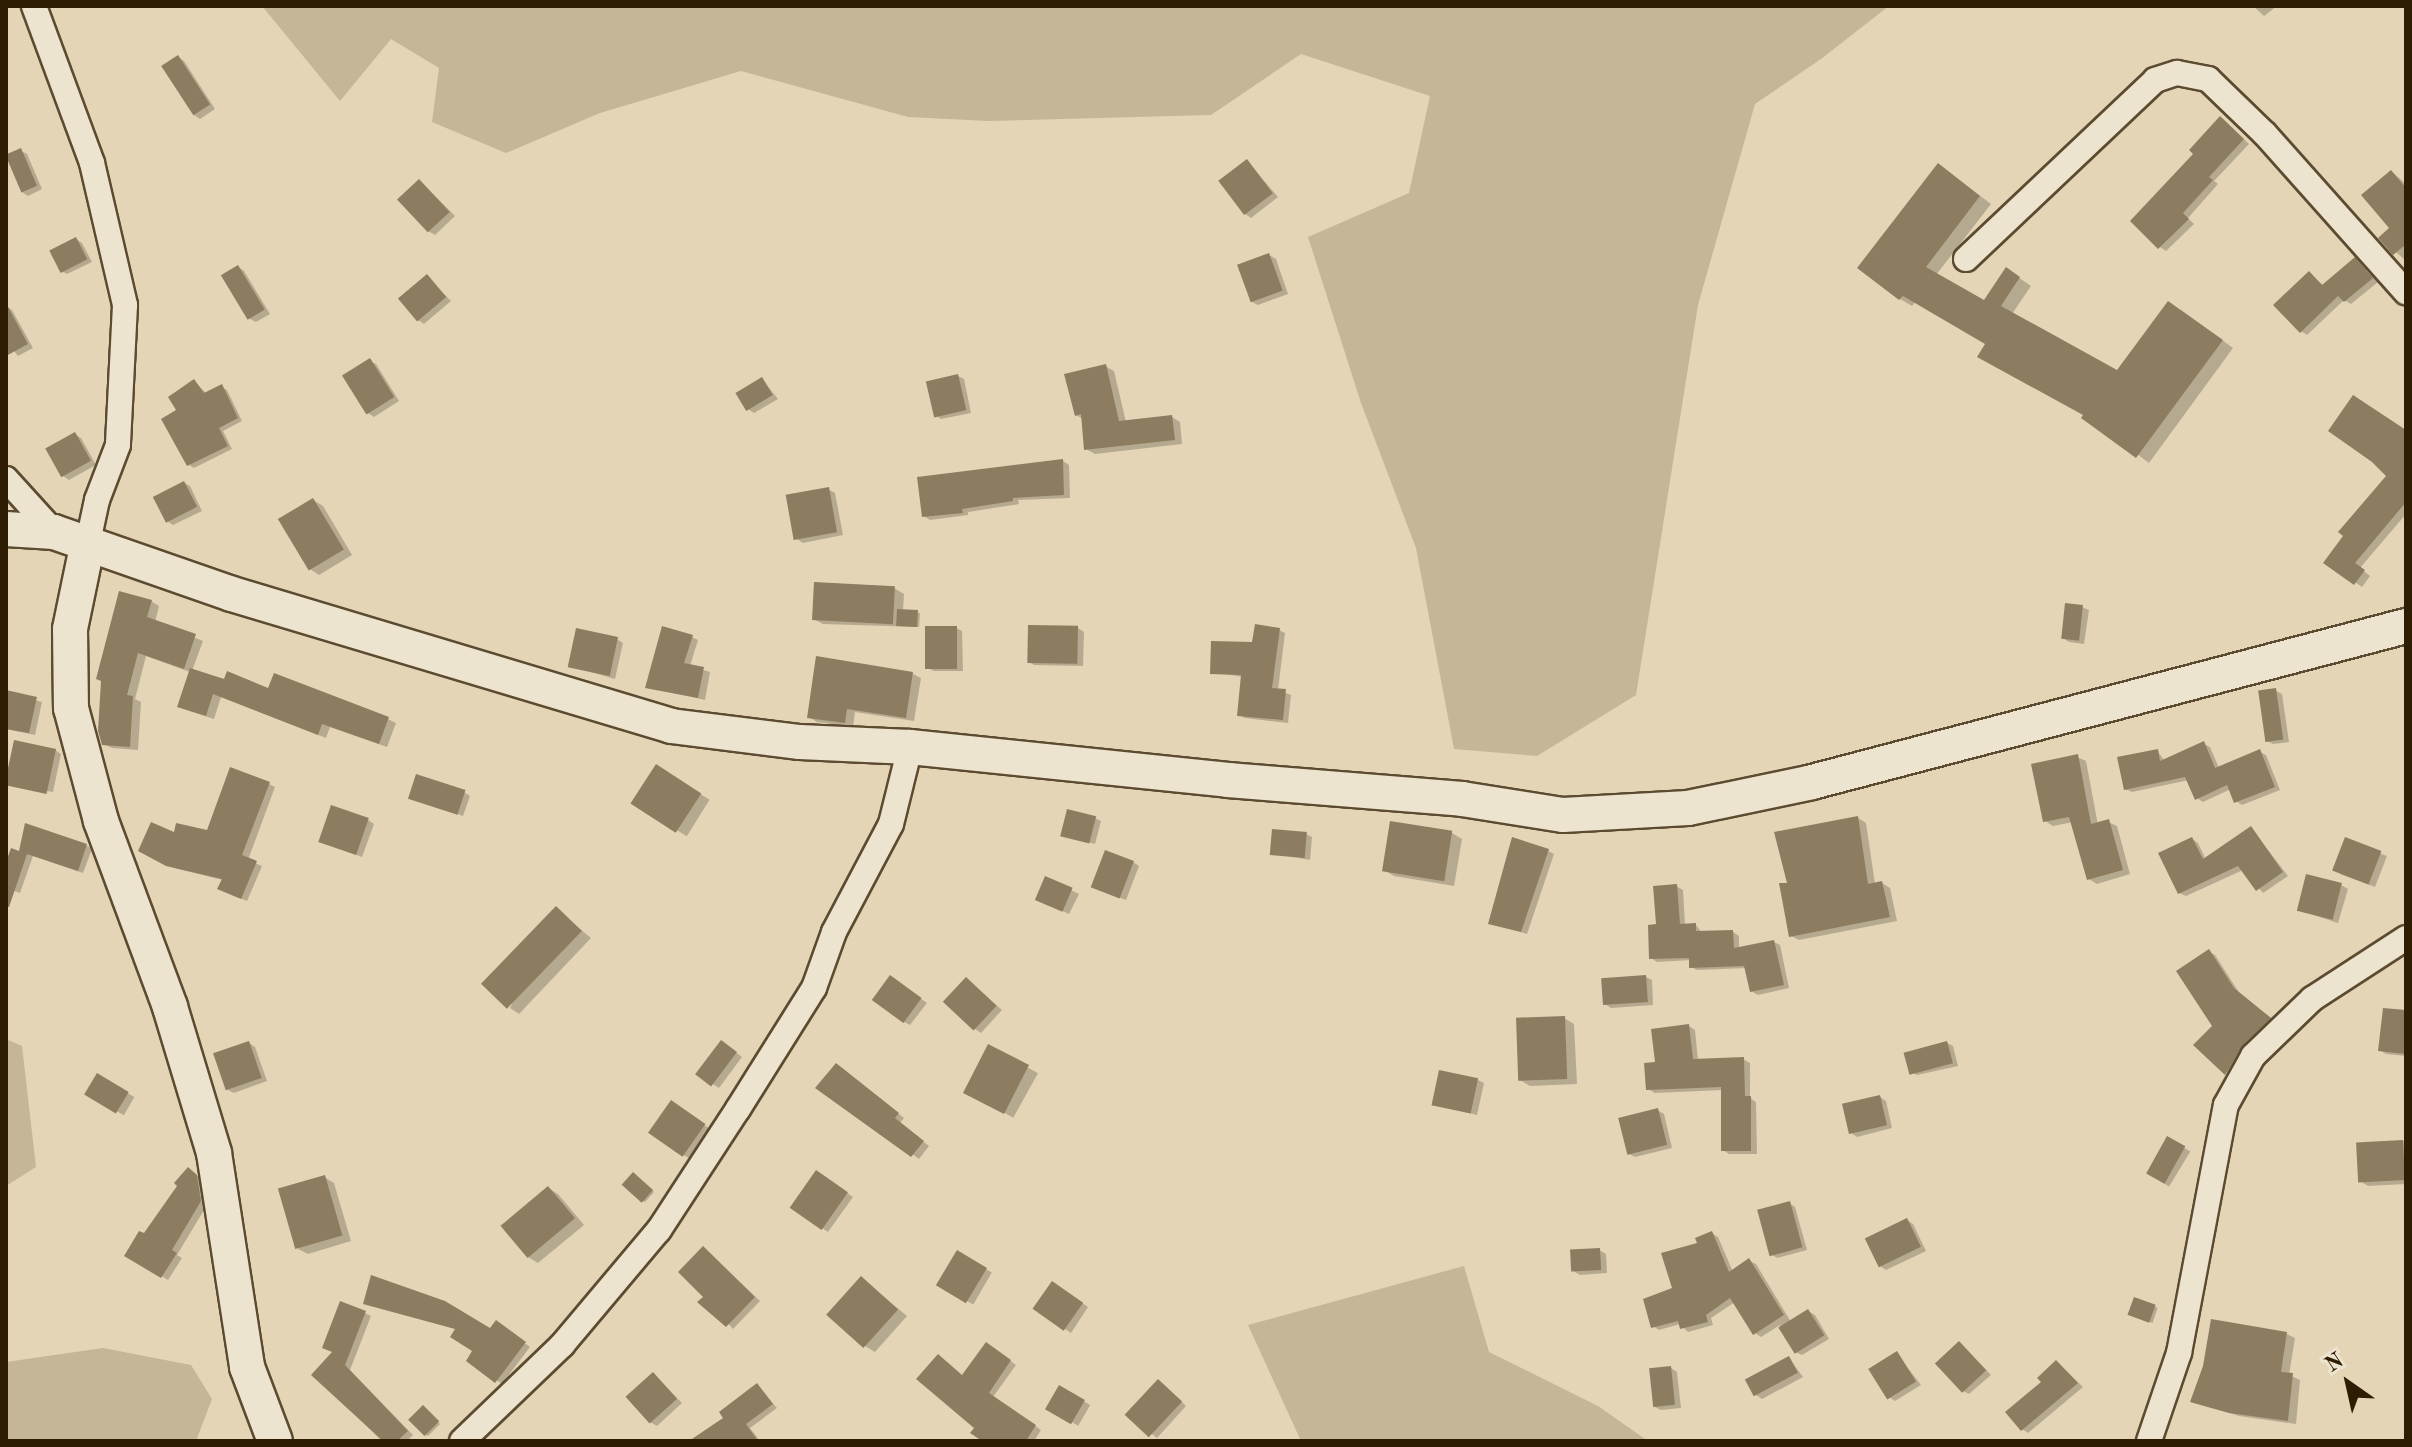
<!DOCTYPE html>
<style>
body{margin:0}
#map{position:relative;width:2412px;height:1447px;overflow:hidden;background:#e3d5b5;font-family:"Old Standard TT",serif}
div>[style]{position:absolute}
.green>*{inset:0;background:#c4b697}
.shadow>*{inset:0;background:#0003;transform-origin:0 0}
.building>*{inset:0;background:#8d7d60;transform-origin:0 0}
.roads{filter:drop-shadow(2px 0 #5c4b30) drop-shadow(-2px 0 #5c4b30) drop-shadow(0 2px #5c4b30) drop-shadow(0 -2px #5c4b30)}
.street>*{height:24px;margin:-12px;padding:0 12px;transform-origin:12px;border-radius:12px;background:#ede4cf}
.secondary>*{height:34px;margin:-17px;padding:0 17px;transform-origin:17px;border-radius:17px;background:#ede4cf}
span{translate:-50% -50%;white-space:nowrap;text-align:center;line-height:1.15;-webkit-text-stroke:6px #ede4cf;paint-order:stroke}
.frame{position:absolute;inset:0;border:8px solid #2f1d03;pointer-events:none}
.north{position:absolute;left:2308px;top:1343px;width:80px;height:80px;-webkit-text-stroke:6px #ede4cf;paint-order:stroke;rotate:326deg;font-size:22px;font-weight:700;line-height:32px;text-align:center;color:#2f1d03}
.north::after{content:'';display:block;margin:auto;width:28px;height:36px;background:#2f1d03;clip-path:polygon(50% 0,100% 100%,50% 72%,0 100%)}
</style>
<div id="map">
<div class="green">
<div style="clip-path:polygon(262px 6px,1889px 6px,1821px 59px,1755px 104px,1698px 305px,1636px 695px,1537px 756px,1454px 749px,1416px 548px,1361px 403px,1308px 237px,1409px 193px,1430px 96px,1301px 54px,1211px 115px,988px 121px,908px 117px,741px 71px,600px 113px,506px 153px,432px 122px,439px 68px,391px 39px,340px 101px)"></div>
<div style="clip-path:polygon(6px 1039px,22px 1046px,36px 1167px,6px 1186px)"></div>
<div style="clip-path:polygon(1464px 1266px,1489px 1352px,1598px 1406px,1648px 1441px,1301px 1441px,1248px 1325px)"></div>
<div style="clip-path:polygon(103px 1348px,191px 1365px,212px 1399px,196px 1441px,6px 1441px,6px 1362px)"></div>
</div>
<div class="shadow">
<div style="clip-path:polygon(2253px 6px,2277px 6px,2264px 16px)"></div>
<div style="clip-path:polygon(178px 57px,184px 61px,215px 109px,200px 119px,194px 115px)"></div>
<div style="clip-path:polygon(2226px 122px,2249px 144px,2214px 181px,2218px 184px,2188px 218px,2194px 224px,2166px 251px,2160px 247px)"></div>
<div style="clip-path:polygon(21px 151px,27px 154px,42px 189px,28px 196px,22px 192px)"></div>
<div style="clip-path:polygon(1247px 161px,1278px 197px,1251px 218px,1245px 214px)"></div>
<div style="clip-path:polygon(2392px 172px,2406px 184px,2406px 261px,2380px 238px,2391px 228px)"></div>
<div style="clip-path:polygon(1950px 173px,1991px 204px,1936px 275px,1984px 303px,2018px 277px,2031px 286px,2012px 314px,2117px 373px,2181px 310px,2233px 348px,2149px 463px,1988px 343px,1916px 301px,1912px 306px,1900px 299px,1860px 268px)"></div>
<div style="clip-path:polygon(420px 181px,455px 216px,435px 235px,428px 231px)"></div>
<div style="clip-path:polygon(76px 239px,82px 243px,92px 262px,67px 274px,61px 271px)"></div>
<div style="clip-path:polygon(1269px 255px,1276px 259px,1288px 294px,1258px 305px,1252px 302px)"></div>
<div style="clip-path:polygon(2355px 260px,2378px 282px,2351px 304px,2344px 300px,2307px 335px,2301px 331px,2309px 273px,2324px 286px)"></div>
<div style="clip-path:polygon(238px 267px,244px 271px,270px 314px,256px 322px,250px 319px)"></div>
<div style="clip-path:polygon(427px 277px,451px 301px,424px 324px,418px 320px)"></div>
<div style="clip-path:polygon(6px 306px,12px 310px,33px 348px,18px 356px,6px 341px)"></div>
<div style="clip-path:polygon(370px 361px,376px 364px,399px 401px,374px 417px,368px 413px,345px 376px)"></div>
<div style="clip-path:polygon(1105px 366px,1114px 371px,1126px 422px,1172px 417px,1180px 422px,1182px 444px,1095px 454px,1086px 449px,1083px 419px,1076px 415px)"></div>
<div style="clip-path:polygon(958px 376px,964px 379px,971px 413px,941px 419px,935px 415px)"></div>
<div style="clip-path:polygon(762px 379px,778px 399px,754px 413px,748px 409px)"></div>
<div style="clip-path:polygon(194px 381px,207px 394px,221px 387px,227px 390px,242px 421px,223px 431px,232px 449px,194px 468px,189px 465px,179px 410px)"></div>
<div style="clip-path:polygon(2406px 432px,2406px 514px,2360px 568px,2370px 576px,2362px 587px,2326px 562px,2388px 476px)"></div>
<div style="clip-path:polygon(75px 434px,81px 438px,96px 465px,69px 480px,63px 476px)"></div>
<div style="clip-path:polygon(1063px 461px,1069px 465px,1070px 498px,1018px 500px,1019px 504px,968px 512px,968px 515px,930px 520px,924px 516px)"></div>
<div style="clip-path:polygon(184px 483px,190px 486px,202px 511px,173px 525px,167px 521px)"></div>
<div style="clip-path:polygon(828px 489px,835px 493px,843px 535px,803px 543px,797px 539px)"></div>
<div style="clip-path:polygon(313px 500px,323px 506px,352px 555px,319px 575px,310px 569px)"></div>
<div style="clip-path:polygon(894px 588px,904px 594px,903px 611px,920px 613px,919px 627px,823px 624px,813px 619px)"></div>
<div style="clip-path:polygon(151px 601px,159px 606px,155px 622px,203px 641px,192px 671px,388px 719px,396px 723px,387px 747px,330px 727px,326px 738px,221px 697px,214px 719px,187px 710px,179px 706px,190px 672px,146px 656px,135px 699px,141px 702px,138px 750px,112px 748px,103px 744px)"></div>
<div style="clip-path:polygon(2082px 607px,2089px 610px,2084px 644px,2069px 642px,2063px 638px)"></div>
<div style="clip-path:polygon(956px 628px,962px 631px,963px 671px,934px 671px,928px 668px)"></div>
<div style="clip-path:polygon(1078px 628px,1084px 632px,1083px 666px,1034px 665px,1028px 661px)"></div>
<div style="clip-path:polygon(1279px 630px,1285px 633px,1278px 690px,1291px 695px,1288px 723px,1245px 718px,1239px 715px,1243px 677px,1212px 672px)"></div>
<div style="clip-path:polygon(692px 637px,698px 640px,690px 666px,710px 672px,705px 700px,648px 687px)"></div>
<div style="clip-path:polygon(617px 639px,623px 643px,615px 679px,569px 666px)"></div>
<div style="clip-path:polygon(913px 674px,921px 678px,914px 721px,855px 712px,853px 727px,817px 722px,809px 717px)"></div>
<div style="clip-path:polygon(2276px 691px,2282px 694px,2289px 742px,2273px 744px,2267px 741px)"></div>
<div style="clip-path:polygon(6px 692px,42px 702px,35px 735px,6px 729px)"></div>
<div style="clip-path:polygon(2204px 744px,2210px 747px,2219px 768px,2260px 752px,2266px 755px,2280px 790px,2242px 805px,2236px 801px,2231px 789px,2203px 802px,2197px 798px,2189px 780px,2132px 792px,2125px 789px,2157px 751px,2165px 761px)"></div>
<div style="clip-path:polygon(55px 750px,61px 754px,53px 792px,11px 784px)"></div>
<div style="clip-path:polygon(2077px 757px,2086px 761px,2098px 825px,2108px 822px,2117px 826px,2130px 874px,2097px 884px,2089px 879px,2073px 822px,2053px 826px,2045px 821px)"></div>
<div style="left:657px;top:767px;width:62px;height:43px;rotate:32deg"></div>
<div style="clip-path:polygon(269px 784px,275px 787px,248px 860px,262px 866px,247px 901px,226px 892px,223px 880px,174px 868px,141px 850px,175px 835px,208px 833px)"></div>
<div style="clip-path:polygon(464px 792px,470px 796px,463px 816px,416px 800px)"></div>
<div style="clip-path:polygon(1095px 818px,1101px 821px,1095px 844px,1063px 835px)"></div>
<div style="clip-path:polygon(1858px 818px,1866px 823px,1875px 884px,1882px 883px,1890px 888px,1897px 921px,1799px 940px,1791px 936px,1789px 884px)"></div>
<div style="clip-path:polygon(368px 820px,374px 824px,362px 857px,327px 844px)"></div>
<div style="clip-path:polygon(2251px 828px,2288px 876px,2263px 893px,2243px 870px,2186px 896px,2179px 893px,2192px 839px,2198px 843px,2206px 860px)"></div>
<div style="clip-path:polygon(1452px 833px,1462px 839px,1454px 886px,1394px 876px,1384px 870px)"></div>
<div style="clip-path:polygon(1306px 834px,1312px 837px,1310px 860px,1271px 853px)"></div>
<div style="clip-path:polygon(2346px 840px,2387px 856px,2375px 887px,2340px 874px)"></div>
<div style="clip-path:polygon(86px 845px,92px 849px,83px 873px,33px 856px,20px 893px,6px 888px,6px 868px,21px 854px)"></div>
<div style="clip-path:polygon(1548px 851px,1554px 854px,1527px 934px,1491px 923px)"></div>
<div style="clip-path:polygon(1133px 862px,1139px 866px,1126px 900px,1099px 890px)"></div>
<div style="clip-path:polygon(1046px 878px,1079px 894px,1069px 914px,1043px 902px)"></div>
<div style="clip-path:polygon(2341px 885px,2348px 889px,2338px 923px,2298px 910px)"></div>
<div style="clip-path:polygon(1676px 886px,1683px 890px,1685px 925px,1696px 925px,1702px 933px,1733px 932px,1739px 936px,1739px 949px,1774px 942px,1780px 945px,1789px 988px,1758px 995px,1751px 991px,1747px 968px,1697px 970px,1691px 967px,1691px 960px,1657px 962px,1651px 958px,1658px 926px)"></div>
<div style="clip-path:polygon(556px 909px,591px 938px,519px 1014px,510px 1008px)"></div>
<div style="clip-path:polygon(2209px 952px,2215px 955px,2240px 994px,2276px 1022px,2232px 1077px,2196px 1045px,2214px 1026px)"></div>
<div style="clip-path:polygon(1646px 977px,1652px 980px,1653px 1005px,1611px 1008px,1605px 1004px)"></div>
<div style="clip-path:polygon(967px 980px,1002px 1010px,981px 1033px,975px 1029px)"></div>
<div style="clip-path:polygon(896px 981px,927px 1003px,910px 1025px,904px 1022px)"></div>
<div style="clip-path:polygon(2406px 1012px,2406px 1056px,2386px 1054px,2380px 1050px)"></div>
<div style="clip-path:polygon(1564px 1018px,1574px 1024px,1577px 1084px,1530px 1086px,1520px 1080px)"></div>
<div style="clip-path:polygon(1689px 1026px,1695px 1030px,1698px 1060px,1743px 1059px,1750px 1063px,1750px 1098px,1756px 1102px,1757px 1154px,1729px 1154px,1723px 1150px,1723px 1090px,1655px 1093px,1648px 1089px,1657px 1063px)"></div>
<div style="clip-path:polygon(249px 1043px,255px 1047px,267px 1081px,234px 1093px,228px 1090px)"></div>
<div style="clip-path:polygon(1947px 1043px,1953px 1046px,1958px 1066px,1917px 1075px,1910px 1071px)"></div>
<div style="clip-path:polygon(727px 1046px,742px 1057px,719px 1088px,698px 1075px)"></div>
<div style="left:989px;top:1046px;width:56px;height:51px;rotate:29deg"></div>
<div style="clip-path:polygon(842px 1069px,904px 1118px,900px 1123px,929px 1146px,919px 1159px,818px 1087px)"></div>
<div style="left:98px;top:1076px;width:42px;height:21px;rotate:30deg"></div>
<div style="clip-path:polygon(1478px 1080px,1484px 1083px,1477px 1115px,1434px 1104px)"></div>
<div style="clip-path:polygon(1880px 1097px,1886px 1101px,1892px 1128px,1857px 1137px,1851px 1133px)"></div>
<div style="clip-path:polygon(678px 1106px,710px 1129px,689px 1158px,683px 1155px)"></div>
<div style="clip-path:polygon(1657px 1110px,1664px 1114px,1672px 1148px,1635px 1157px,1629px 1154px)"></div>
<div style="left:2168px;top:1138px;width:26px;height:41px;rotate:31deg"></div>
<div style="clip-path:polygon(2406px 1141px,2406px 1184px,2368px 1186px,2360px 1181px,2358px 1144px)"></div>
<div style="clip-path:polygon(189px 1169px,203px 1180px,207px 1205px,177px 1255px,182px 1258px,168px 1280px,127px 1255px,145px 1236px)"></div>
<div style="clip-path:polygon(636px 1176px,654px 1192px,645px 1202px,643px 1201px)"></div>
<div style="clip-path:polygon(822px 1176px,853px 1197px,828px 1232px,791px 1207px)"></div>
<div style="clip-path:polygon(324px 1177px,334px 1183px,351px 1241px,308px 1254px,298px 1249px)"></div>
<div style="clip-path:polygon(548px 1188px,558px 1194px,584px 1225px,538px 1263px,528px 1257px)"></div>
<div style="clip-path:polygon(1789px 1203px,1795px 1207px,1807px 1250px,1777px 1258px,1771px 1254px)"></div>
<div style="clip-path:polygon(1907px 1220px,1913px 1224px,1926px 1251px,1886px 1270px,1880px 1266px)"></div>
<div style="clip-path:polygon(1711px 1233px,1718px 1237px,1733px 1272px,1749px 1261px,1756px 1264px,1791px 1322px,1808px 1311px,1815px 1315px,1829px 1339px,1802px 1355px,1795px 1352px,1780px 1325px,1761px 1337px,1755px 1333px,1735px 1302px,1711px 1318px,1713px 1325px,1688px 1332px,1680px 1324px,1659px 1330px,1653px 1326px,1700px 1244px)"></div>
<div style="clip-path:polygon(704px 1248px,760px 1301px,733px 1329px,705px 1297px)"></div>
<div style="clip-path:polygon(1599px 1250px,1606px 1254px,1607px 1273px,1580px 1275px,1573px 1271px)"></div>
<div style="left:958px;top:1253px;width:39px;height:37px;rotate:30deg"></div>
<div style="clip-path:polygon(861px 1278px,907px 1316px,875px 1352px,865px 1346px)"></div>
<div style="clip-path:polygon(1059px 1287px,1088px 1307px,1071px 1333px,1065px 1329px)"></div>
<div style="left:2135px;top:1300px;width:24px;height:16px;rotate:19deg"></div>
<div style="clip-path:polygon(365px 1303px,490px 1331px,502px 1326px,530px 1347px,502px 1384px,468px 1360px,475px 1351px,457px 1329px)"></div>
<div style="clip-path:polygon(365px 1313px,371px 1316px,350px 1370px,413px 1435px,407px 1441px,382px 1441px,314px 1375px)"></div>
<div style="clip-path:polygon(2287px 1334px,2295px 1338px,2289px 1375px,2300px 1380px,2296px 1424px,2239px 1416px,2193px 1401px)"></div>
<div style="clip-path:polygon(1960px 1343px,1991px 1375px,1969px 1394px,1963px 1391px)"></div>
<div style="clip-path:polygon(993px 1348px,1016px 1365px,993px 1397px,1041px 1430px,1034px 1441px,985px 1441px,977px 1428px,964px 1377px)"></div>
<div style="clip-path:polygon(1897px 1354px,1921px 1385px,1895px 1401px,1889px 1397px)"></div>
<div style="clip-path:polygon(1789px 1358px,1803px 1377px,1762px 1399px,1756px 1395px)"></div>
<div style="clip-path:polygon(2057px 1362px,2083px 1387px,2028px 1433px,2022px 1429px)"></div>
<div style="clip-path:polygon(1671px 1368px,1677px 1372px,1681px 1408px,1661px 1410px,1655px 1407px)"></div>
<div style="clip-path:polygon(654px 1375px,682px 1403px,657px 1426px,650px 1422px)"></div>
<div style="clip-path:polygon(1164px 1385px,1186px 1406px,1157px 1438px,1128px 1415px)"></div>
<div style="clip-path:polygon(758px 1386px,777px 1408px,750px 1428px,760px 1441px,714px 1441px,725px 1418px)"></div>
<div style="left:1059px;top:1387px;width:36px;height:24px;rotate:30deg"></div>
<div style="clip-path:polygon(425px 1409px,440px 1424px,428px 1436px,426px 1435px)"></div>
</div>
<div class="building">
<div style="left:178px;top:55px;width:59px;height:20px;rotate:57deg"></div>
<div style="clip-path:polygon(2220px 116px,2244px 139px,2209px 177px,2213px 180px,2183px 213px,2189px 219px,2158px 249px,2130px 221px,2193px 154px,2189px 150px)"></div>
<div style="left:21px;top:148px;width:41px;height:17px;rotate:67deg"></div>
<div style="left:1247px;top:159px;width:43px;height:36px;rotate:53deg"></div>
<div style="clip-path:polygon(1938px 163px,1980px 196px,1926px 267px,1984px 300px,2006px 267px,2020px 277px,2001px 306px,2117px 370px,2168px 301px,2223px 340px,2136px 458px,2081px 418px,2083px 415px,1977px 357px,1985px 344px,1903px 296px,1899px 300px,1857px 268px)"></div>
<div style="clip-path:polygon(2391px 170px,2406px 188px,2406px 249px,2404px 246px,2393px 255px,2378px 238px,2389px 228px,2361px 195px)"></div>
<div style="left:419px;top:179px;width:45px;height:30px;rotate:47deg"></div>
<div style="left:76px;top:237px;width:25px;height:30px;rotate:63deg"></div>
<div style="left:1269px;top:253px;width:40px;height:34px;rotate:70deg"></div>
<div style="clip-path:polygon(2355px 257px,2373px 278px,2344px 302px,2338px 296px,2300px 333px,2273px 305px,2309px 271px,2322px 285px)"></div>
<div style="left:238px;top:265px;width:52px;height:20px;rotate:59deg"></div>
<div style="left:427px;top:274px;width:30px;height:38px;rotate:50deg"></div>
<div style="clip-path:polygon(6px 303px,28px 344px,6px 356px)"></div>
<div style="left:370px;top:358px;width:46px;height:33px;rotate:58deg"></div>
<div style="clip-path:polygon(1106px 364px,1119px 421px,1172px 415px,1175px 440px,1084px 450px,1081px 414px,1075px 416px,1064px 374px)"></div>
<div style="left:958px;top:374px;width:37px;height:33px;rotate:77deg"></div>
<div style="left:762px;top:377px;width:21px;height:31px;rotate:59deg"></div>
<div style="clip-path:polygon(194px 379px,204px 393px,222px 384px,238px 418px,219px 428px,228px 446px,187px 466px,161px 419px,176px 410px,168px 397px)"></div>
<div style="clip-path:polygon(2353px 395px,2406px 430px,2406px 502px,2355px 563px,2365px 570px,2354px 585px,2323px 563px,2343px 536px,2338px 532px,2386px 476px,2372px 462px,2328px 431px)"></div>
<div style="left:75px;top:432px;width:33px;height:34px;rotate:61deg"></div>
<div style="clip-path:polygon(1063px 459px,1064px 495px,1013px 498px,1013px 501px,962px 509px,963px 513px,922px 517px,917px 477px)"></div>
<div style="left:184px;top:481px;width:29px;height:35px;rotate:63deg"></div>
<div style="left:829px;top:487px;width:46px;height:44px;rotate:80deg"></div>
<div style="left:313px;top:498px;width:60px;height:41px;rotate:59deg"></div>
<div style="left:814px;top:582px;width:81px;height:38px;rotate:3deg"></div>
<div style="clip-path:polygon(119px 591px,152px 600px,147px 617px,196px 634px,184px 669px,138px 653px,127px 695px,133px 696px,130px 747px,102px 745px,98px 731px,101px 681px,96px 679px)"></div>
<div style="left:2065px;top:603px;width:18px;height:36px;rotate:6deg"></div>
<div style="left:897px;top:609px;width:21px;height:17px;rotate:3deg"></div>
<div style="clip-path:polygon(1255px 624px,1280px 628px,1272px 688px,1286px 689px,1283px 720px,1237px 716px,1241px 675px,1210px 674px,1211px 641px,1252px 642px)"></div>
<div style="left:1028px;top:625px;width:50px;height:38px;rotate:1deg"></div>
<div style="clip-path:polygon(662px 626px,693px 635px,684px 663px,704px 667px,698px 698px,645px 688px)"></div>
<div style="left:925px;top:626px;width:32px;height:43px"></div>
<div style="left:576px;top:628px;width:43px;height:40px;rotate:12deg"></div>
<div style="clip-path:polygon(816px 656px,913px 672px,906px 718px,847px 709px,845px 723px,807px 718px)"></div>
<div style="clip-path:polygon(190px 668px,224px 679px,227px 671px,268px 688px,274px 673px,389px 717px,379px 744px,322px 724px,318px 735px,213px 694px,206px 716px,177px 707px)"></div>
<div style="left:2276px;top:688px;width:52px;height:18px;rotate:82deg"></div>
<div style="clip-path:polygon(6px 690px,37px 697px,29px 733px,6px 729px)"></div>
<div style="left:14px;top:740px;width:43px;height:46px;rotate:12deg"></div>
<div style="clip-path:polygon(2204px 741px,2215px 768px,2260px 749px,2275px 787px,2234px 803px,2227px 785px,2195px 800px,2185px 777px,2124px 790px,2117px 757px,2158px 749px,2160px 761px)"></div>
<div style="clip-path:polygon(2078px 754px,2091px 824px,2109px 819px,2123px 870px,2087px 880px,2069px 817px,2043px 822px,2031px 764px)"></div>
<div style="left:656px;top:764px;width:54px;height:47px;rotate:33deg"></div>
<div style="clip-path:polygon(230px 767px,270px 782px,242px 855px,257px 861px,241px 899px,217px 889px,222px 879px,166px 866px,138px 851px,151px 822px,174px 832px,176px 823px,207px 830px)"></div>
<div style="left:416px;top:774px;width:52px;height:26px;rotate:18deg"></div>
<div style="left:331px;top:805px;width:40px;height:39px;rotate:19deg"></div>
<div style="left:1067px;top:809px;width:30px;height:28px;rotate:14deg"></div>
<div style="clip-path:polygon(1858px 816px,1868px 884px,1882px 881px,1890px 917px,1789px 937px,1779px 883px,1787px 883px,1774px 832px)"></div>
<div style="left:1390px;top:821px;width:63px;height:51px;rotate:9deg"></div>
<div style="clip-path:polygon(25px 823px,87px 844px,78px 871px,27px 854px,9px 907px,6px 907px,6px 862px,11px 848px,19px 851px)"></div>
<div style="clip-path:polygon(2251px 826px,2283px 872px,2256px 891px,2238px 866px,2178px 894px,2158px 853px,2192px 837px,2203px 859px)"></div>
<div style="left:1272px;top:829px;width:35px;height:26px;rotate:5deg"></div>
<div style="clip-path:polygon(1512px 837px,1549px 849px,1521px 932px,1488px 924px)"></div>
<div style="left:2345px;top:837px;width:39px;height:36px;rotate:21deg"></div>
<div style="left:1105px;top:850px;width:31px;height:40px;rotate:21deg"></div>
<div style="left:2306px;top:874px;width:37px;height:38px;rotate:14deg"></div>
<div style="left:1045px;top:876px;width:30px;height:26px;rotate:23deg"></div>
<div style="clip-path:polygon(1677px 884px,1680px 924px,1696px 923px,1696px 931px,1733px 930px,1734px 948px,1774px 940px,1784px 985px,1750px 992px,1744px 966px,1689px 968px,1689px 958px,1649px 959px,1648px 925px,1656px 924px,1653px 886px)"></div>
<div style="left:556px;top:906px;width:36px;height:108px;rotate:44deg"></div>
<div style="clip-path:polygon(2209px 949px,2234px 988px,2271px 1018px,2242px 1046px,2225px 1075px,2193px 1045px,2212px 1026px,2176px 971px)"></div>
<div style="left:890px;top:975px;width:39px;height:31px;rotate:36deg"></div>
<div style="left:1646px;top:975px;width:27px;height:45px;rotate:86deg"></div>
<div style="left:966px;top:977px;width:42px;height:34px;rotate:43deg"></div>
<div style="clip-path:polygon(2383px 1008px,2406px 1010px,2406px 1054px,2378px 1051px)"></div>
<div style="left:1565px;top:1016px;width:63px;height:49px;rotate:88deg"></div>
<div style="clip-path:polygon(1689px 1024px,1693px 1059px,1744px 1057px,1745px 1096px,1751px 1096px,1751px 1151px,1721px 1151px,1721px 1087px,1646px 1090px,1644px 1063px,1655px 1062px,1651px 1029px)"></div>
<div style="left:721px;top:1040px;width:20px;height:43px;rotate:37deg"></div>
<div style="left:249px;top:1041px;width:39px;height:38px;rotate:71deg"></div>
<div style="left:1947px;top:1041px;width:23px;height:45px;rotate:75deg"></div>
<div style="left:988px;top:1044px;width:46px;height:55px;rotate:27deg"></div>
<div style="clip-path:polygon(836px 1063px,899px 1113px,895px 1118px,924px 1141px,911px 1157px,815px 1088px)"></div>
<div style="left:1439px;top:1070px;width:40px;height:36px;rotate:12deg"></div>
<div style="left:97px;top:1073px;width:37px;height:25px;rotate:31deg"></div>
<div style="left:1880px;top:1095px;width:31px;height:39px;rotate:77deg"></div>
<div style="left:671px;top:1100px;width:42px;height:40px;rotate:35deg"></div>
<div style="left:1658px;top:1108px;width:38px;height:41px;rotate:76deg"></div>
<div style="left:2167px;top:1136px;width:21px;height:43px;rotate:29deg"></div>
<div style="left:2403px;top:1140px;width:40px;height:47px;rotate:87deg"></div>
<div style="clip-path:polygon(188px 1167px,197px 1175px,201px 1201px,172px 1250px,177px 1253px,161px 1278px,124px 1256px,139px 1231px,144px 1233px,177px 1186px,174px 1183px)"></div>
<div style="left:816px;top:1170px;width:39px;height:46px;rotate:35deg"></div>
<div style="left:633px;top:1172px;width:27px;height:17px;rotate:42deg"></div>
<div style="left:325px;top:1175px;width:63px;height:49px;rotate:74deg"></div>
<div style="left:548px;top:1186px;width:42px;height:62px;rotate:50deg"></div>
<div style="left:1790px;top:1201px;width:48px;height:34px;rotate:75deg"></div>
<div style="left:1907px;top:1218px;width:32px;height:47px;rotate:64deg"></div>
<div style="clip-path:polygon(1712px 1231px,1729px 1272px,1749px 1258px,1784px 1315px,1753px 1335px,1730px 1298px,1706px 1315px,1708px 1322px,1680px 1329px,1678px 1321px,1651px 1328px,1643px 1299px,1672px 1288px,1661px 1253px,1697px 1243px,1695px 1238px)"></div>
<div style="clip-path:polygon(703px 1246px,755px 1297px,726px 1327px,697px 1302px,703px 1297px,678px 1272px)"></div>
<div style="left:1600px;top:1248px;width:22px;height:30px;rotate:87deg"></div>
<div style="left:957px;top:1250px;width:35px;height:41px;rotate:31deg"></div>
<div style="clip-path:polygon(371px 1275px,445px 1301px,490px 1328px,496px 1320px,526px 1342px,495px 1383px,466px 1361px,472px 1351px,450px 1337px,455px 1329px,363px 1304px)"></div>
<div style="left:861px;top:1276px;width:50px;height:52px;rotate:42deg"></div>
<div style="left:1052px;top:1281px;width:38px;height:34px;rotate:35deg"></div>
<div style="left:2134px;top:1297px;width:23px;height:19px;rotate:20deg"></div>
<div style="clip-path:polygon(340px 1301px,366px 1311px,345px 1365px,408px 1431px,397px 1441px,383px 1441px,311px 1375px,332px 1352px,322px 1348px)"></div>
<div style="left:1808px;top:1309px;width:31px;height:35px;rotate:58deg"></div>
<div style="clip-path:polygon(2211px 1319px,2287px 1332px,2281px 1372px,2293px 1373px,2288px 1421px,2229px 1413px,2190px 1402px,2203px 1366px)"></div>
<div style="left:1959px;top:1341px;width:40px;height:33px;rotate:47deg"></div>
<div style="clip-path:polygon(986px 1342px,1011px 1360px,989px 1393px,1036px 1425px,1026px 1441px,982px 1441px,970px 1433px,974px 1428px,916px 1379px,938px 1354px,962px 1375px)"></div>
<div style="left:1897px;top:1351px;width:36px;height:34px;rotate:58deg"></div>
<div style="left:1789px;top:1356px;width:19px;height:50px;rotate:62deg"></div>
<div style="clip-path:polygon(2056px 1360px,2078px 1383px,2021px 1431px,2005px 1412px,2041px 1382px,2037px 1378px)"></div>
<div style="left:1671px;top:1366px;width:39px;height:22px;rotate:84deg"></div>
<div style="left:653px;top:1372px;width:36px;height:37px;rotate:48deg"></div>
<div style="left:1158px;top:1379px;width:33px;height:49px;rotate:43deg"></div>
<div style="clip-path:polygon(757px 1383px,773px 1404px,746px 1424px,758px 1441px,689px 1441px,723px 1418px,719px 1412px)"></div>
<div style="left:1059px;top:1385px;width:30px;height:28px;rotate:30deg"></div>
<div style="left:423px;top:1405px;width:23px;height:21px;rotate:45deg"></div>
</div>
<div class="roads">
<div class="street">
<div style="left:34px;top:6px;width:167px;rotate:69.7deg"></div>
<div style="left:92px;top:163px;width:146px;rotate:76.9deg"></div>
<div style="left:125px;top:305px;width:140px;rotate:92.9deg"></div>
<div style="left:118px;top:445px;width:59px;rotate:110.9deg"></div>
<div style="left:97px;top:500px;width:43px;rotate:102.1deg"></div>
<div style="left:1966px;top:259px;width:260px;rotate:-43.4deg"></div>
<div style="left:2155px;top:80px;width:23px;rotate:-18deg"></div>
<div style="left:2177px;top:73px;width:32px;rotate:11deg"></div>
<div style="left:2208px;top:79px;width:79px;rotate:44deg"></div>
<div style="left:2265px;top:134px;width:212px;rotate:48.3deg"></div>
<div style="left:6px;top:479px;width:72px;rotate:47.8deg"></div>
<div style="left:462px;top:1441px;width:139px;rotate:-43.8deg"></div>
<div style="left:562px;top:1345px;width:150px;rotate:-49.9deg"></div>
<div style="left:659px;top:1230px;width:145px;rotate:-56.9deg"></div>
<div style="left:738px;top:1109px;width:143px;rotate:-57.9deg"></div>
<div style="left:814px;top:988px;width:59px;rotate:-70.3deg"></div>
<div style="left:834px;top:932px;width:122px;rotate:-62.2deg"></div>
<div style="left:891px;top:824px;width:79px;rotate:-76.1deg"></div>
<div style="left:2149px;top:1441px;width:93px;rotate:-71.2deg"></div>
<div style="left:2179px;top:1353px;width:252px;rotate:-79.3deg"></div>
<div style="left:2226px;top:1105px;width:56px;rotate:-61.1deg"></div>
<div style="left:2253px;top:1056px;width:82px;rotate:-44deg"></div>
<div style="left:2312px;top:999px;width:112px;rotate:-33deg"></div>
</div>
<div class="secondary">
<div style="left:6px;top:529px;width:48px;rotate:3.6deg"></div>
<div style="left:54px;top:532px;width:188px;rotate:19.2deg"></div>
<div style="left:232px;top:594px;width:458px;rotate:16.7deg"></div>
<div style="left:671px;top:726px;width:130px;rotate:7.1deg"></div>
<div style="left:800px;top:742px;width:110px;rotate:2.6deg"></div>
<div style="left:910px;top:747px;width:320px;rotate:5.9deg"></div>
<div style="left:1228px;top:780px;width:235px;rotate:4.6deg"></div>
<div style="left:1462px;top:799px;width:102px;rotate:9deg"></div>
<div style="left:1563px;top:815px;width:125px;rotate:-3.2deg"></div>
<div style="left:1688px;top:808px;width:127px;rotate:-11.8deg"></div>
<div style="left:1812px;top:782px;width:614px;rotate:-14.72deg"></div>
<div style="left:88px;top:542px;width:89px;rotate:101.7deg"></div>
<div style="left:70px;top:629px;width:79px;rotate:89.3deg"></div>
<div style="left:71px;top:708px;width:117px;rotate:75.1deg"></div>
<div style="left:101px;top:821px;width:198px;rotate:69.6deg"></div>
<div style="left:170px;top:1007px;width:152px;rotate:73.2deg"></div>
<div style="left:214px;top:1153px;width:217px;rotate:81.2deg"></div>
<div style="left:247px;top:1367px;width:79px;rotate:69.3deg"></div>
</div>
</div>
<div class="frame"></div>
<div class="north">N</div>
</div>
